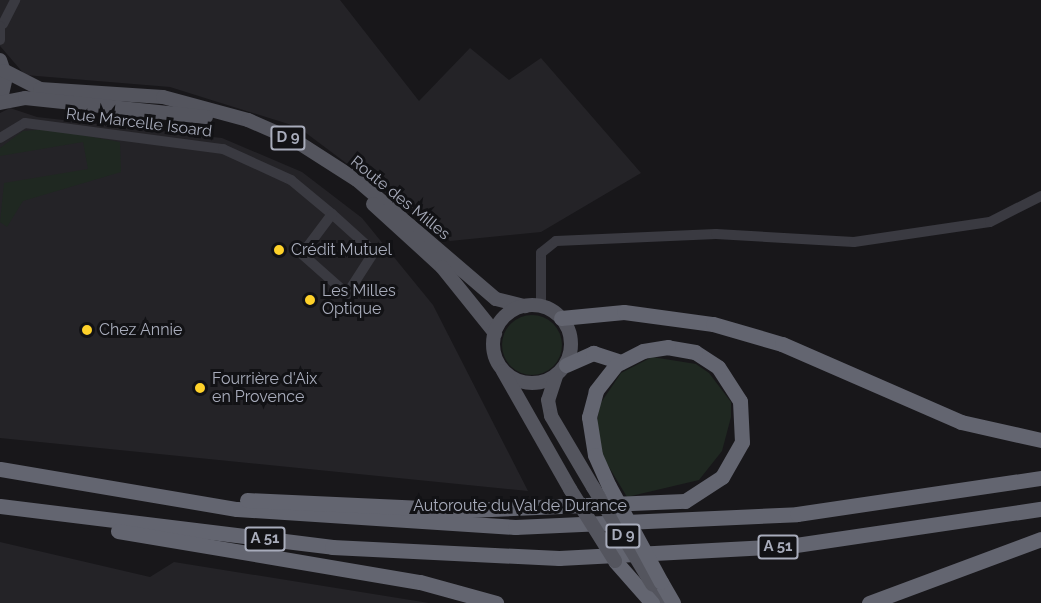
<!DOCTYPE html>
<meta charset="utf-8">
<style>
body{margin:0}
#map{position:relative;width:1041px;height:603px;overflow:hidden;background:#18171a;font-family:Raleway,sans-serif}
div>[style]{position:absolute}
.built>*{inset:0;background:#242327}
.green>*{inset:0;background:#1f2821}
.round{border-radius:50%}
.minor>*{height:10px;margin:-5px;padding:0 5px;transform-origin:5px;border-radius:5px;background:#3a3a41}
.major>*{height:14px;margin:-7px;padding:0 7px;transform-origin:7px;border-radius:7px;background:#54555e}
.major>.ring{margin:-7px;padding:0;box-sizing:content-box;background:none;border:14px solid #54555e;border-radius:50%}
.highway>*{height:15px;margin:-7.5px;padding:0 7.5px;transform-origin:7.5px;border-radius:7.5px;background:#636570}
.major-bridge>*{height:14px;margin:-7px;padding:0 7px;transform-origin:7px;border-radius:7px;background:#54555e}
.highway-bridge>*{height:15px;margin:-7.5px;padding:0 7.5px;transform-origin:7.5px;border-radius:7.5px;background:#636570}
.dots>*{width:16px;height:16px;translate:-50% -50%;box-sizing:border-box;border:3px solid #121215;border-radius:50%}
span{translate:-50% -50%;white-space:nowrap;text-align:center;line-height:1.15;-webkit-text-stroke:6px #121215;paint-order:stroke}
.shield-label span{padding:2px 4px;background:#121215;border:2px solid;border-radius:4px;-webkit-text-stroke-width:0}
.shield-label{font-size:15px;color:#a8acbb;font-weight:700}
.street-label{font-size:16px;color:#a8acbb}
.poi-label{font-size:16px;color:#a8acbb}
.left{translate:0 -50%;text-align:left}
</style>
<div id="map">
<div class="built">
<div style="clip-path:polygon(0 0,340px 0,419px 101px,470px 48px,509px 80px,541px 58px,641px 173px,541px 232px,450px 241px,298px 127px,170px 87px,25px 75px,0 46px)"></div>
<div style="clip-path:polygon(10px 108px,37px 117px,222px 138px,302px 172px,362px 218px,433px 305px,528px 491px,0 438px,0 113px)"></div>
<div style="clip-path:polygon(0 542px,150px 577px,174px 562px,429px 603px,0 603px)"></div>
</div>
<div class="green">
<div style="clip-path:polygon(49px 129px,120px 142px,121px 172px,23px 201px,7px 227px,0 222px,4px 183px,88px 169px,83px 142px,0 156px,0 148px,23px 131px)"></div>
<div class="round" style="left:502px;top:315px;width:60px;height:60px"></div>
<div style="clip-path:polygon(652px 357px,696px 364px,709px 373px,731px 402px,731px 417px,722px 451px,699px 480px,627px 497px,603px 457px,597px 422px,600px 404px,621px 373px)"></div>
</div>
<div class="minor">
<div style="left:3px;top:24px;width:27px;rotate:-63deg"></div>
<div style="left:0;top:26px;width:14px;rotate:90deg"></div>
<div style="left:0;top:138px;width:29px;rotate:-31deg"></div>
<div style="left:25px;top:123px;width:200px;rotate:7.5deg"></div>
<div style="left:223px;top:149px;width:75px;rotate:24.5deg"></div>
<div style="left:291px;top:180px;width:53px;rotate:39.7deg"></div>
<div style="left:332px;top:214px;width:57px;rotate:42.1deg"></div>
<div style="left:374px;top:252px;width:50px;rotate:122.7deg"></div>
<div style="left:347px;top:294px;width:60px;rotate:-138.4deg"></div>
<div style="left:302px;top:254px;width:50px;rotate:-53.1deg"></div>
<div style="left:541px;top:306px;width:53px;rotate:-90deg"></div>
<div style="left:541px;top:253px;width:19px;rotate:-39deg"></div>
<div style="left:556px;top:241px;width:160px;rotate:-2.5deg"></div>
<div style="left:716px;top:234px;width:138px;rotate:3.3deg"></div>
<div style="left:854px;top:242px;width:137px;rotate:-8.4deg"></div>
<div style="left:990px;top:222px;width:57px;rotate:-27deg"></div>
</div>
<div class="major">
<div style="left:0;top:60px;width:18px;rotate:71deg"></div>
<div style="left:6px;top:77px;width:26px;rotate:103deg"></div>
<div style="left:5px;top:71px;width:39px;rotate:27deg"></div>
<div style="left:40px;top:89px;width:123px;rotate:3.7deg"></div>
<div style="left:163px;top:97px;width:88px;rotate:15.1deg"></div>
<div style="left:248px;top:120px;width:52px;rotate:23.6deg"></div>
<div style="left:296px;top:141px;width:72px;rotate:32.6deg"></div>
<div style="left:357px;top:180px;width:183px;rotate:40.6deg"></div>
<div style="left:496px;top:299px;width:30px;rotate:14deg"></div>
<div style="left:0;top:103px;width:25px;rotate:-11deg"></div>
<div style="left:25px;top:98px;width:182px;rotate:6deg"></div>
<div style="left:373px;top:204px;width:93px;rotate:42.4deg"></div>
<div style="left:442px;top:267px;width:85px;rotate:51.2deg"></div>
<div class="ring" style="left:493px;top:305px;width:64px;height:64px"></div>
<div style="left:503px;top:371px;width:136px;rotate:60.4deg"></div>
<div style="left:556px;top:376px;width:25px;rotate:108deg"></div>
<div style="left:548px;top:400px;width:16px;rotate:79deg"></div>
<div style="left:551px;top:416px;width:82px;rotate:59.4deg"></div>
<div style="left:652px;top:584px;width:22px;rotate:58deg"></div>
</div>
<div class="highway">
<div style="left:561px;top:318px;width:63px;rotate:-5.4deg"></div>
<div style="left:624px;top:312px;width:90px;rotate:7.7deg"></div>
<div style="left:713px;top:324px;width:72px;rotate:16.2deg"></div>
<div style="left:782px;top:344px;width:195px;rotate:23.5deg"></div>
<div style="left:961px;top:422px;width:82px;rotate:12.7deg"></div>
<div style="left:566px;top:365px;width:30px;rotate:-24deg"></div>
<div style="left:593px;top:353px;width:29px;rotate:18deg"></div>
<div style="left:0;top:469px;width:240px;rotate:9.6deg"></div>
<div style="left:237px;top:509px;width:279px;rotate:3.7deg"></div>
<div style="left:515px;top:527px;width:282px;rotate:-2.6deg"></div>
<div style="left:797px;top:514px;width:247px;rotate:-8.4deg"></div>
<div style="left:247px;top:500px;width:220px;rotate:2.6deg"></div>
<div style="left:467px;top:510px;width:218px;rotate:-2.4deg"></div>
<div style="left:685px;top:501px;width:44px;rotate:-33deg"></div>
<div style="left:722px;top:477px;width:40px;rotate:-60.3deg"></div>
<div style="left:742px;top:442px;width:41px;rotate:-92.8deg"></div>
<div style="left:740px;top:401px;width:40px;rotate:-122.9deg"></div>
<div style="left:718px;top:367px;width:27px;rotate:-147deg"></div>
<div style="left:695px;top:352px;width:27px;rotate:-170deg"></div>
<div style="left:668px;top:347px;width:25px;rotate:171deg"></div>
<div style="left:643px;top:351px;width:30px;rotate:153deg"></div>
<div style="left:616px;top:365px;width:33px;rotate:128deg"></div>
<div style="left:596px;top:391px;width:27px;rotate:105deg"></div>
<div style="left:589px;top:417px;width:38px;rotate:81deg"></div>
<div style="left:595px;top:455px;width:34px;rotate:66deg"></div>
<div style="left:0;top:506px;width:335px;rotate:7deg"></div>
<div style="left:332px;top:547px;width:227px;rotate:2.8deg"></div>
<div style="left:559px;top:558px;width:230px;rotate:-3deg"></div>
<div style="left:789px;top:546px;width:255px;rotate:-8.4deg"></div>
<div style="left:118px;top:531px;width:306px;rotate:9.6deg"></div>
<div style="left:420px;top:582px;width:79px;rotate:15.4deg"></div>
<div style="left:615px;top:561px;width:56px;rotate:48.6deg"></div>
<div style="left:661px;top:582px;width:24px;rotate:60deg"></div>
<div style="left:869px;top:603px;width:184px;rotate:-20.4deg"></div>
</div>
<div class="major-bridge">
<div style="left:593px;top:487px;width:114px;rotate:58.7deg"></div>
<div style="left:570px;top:489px;width:85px;rotate:58deg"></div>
</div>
<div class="highway-bridge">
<div style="left:609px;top:486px;width:109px;rotate:61.6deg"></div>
</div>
<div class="dots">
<div style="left:279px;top:250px;background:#ffd22a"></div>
<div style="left:310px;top:300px;background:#ffd22a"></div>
<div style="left:87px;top:330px;background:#ffd22a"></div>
<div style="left:200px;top:388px;background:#ffd22a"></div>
</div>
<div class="shield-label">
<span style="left:288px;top:138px">D 9</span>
<span style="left:623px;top:536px">D 9</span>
<span style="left:265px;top:539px">A 51</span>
<span style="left:778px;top:547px">A 51</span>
</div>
<div class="street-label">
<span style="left:139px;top:123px;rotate:7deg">Rue Marcelle Isoard</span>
<span style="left:400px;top:198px;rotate:39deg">Route des Milles</span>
<span style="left:520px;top:506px">Autoroute du Val de Durance</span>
</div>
<div class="poi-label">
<span class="left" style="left:291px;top:250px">Crédit Mutuel</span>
<span class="left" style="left:322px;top:300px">Les Milles<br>Optique</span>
<span class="left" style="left:99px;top:330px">Chez Annie</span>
<span class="left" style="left:212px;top:388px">Fourrière d'Aix<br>en Provence</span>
</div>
</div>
